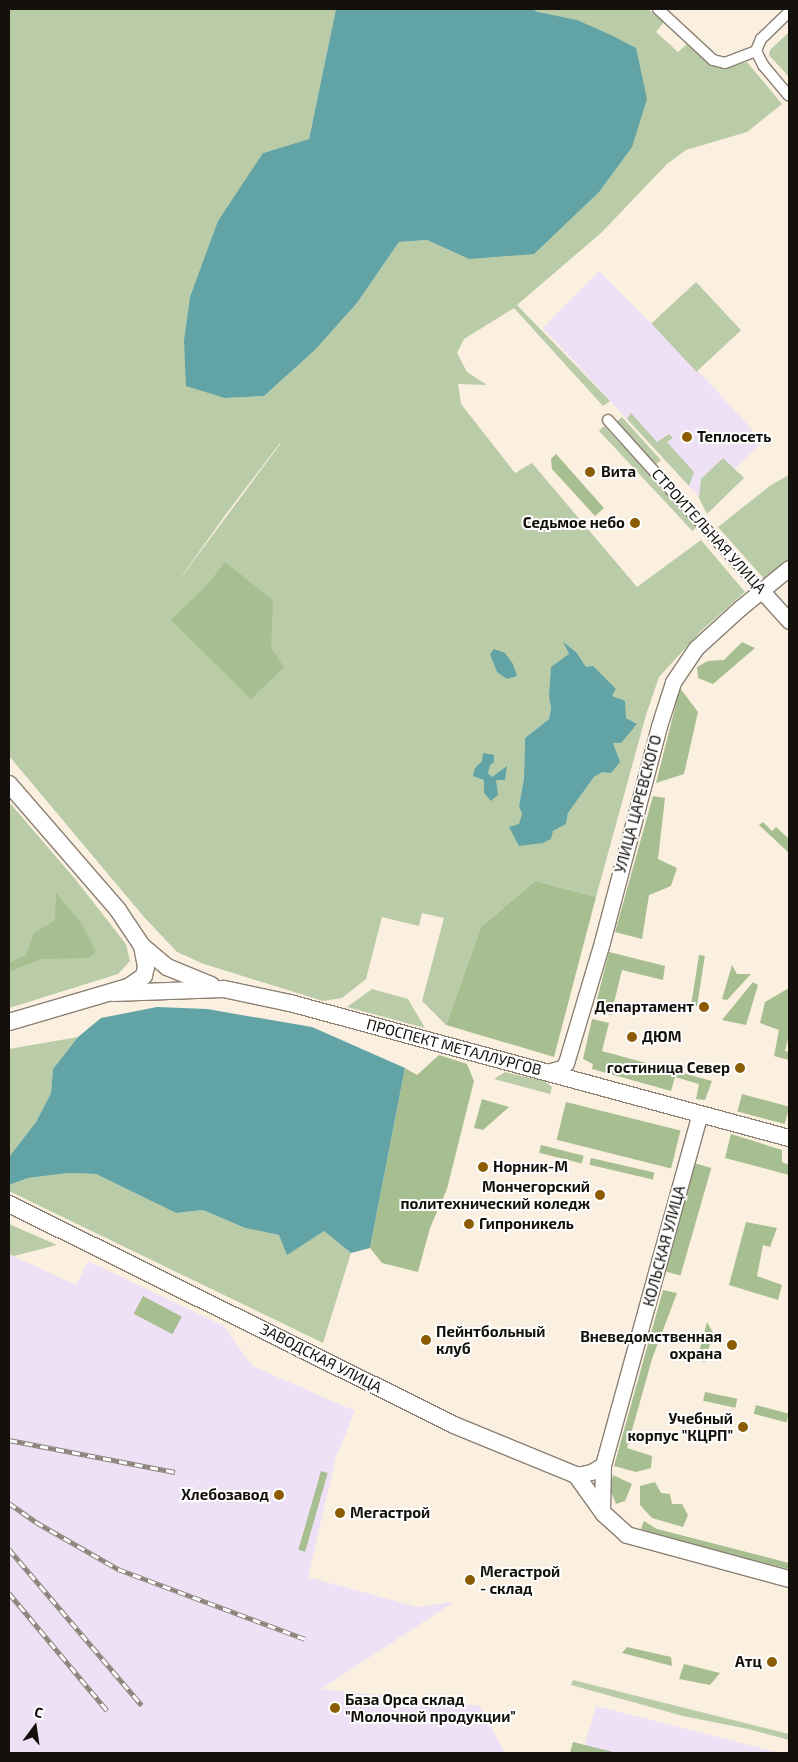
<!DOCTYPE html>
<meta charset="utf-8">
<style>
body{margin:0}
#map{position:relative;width:798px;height:1762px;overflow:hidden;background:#fbefe0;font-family:"Exo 2",sans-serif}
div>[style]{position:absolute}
.industrial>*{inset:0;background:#eee1f5}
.green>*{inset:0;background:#b9cca7;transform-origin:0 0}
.forest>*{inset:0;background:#a7be91;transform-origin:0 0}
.water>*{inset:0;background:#62a3a5}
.roads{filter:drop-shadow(1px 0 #8b8073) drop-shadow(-1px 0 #8b8073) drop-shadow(0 1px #8b8073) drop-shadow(0 -1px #8b8073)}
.street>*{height:10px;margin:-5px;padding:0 5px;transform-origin:5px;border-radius:5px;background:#fff}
.secondary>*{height:15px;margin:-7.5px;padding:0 7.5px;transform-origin:7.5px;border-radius:7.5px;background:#fff}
.primary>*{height:16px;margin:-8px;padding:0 8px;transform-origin:8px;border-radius:8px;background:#fff}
.rail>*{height:4.5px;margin-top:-2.25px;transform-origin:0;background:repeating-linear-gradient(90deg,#fefefe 0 8px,#8b8379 0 16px);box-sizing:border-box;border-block:1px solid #8b8379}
.dots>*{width:14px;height:14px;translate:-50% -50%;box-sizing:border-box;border:2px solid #fefefe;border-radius:50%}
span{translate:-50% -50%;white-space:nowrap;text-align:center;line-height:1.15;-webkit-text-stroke:4px #fefefe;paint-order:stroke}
.poi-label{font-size:15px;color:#14100b;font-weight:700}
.left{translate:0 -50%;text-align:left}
.right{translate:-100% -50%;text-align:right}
.street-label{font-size:15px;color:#14100b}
.frame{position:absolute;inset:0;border:10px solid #14100b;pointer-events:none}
.north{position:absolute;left:10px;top:1702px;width:50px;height:50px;-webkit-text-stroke:4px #fefefe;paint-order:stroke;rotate:14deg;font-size:14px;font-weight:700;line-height:20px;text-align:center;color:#14100b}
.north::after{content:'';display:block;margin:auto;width:18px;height:22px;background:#14100b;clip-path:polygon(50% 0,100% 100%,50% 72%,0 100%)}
</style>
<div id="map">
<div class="industrial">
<div style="clip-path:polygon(599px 271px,705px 378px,763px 442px,702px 500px,543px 328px)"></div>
<div style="clip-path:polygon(9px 1254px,76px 1285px,88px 1261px,224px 1326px,252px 1366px,355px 1411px,336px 1457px,308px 1577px,417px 1607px,454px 1602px,321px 1689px,479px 1706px,505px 1753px,9px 1753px)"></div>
<div style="clip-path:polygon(596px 1706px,781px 1753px,582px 1753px)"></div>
</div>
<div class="green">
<div style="clip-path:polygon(evenodd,9px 9px,336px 9px,309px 139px,263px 153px,225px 398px,264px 396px,315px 350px,357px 303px,399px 242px,427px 240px,469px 259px,611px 35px,577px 21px,538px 12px,532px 9px,648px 9px,664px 22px,656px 32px,678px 52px,687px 44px,711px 65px,724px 69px,747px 62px,782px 104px,747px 132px,686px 150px,667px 164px,601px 233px,517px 305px,610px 401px,603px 406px,514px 308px,464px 339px,457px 353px,467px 372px,487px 385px,458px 384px,461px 404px,515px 473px,532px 463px,637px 587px,701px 540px,745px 592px,702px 630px,659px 677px,646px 715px,596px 897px,535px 881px,481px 927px,446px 1025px,422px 1001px,444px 918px,422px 913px,419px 926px,382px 917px,366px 979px,342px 998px,323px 1001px,204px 964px,177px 952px,144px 917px,9px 756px,9px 9px,280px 443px,281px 443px,174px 587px,226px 514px,280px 443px,9px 9px,564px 644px,577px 653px,586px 667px,616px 689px,612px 696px,626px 718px,637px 725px,612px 743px,603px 772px,594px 777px,568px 813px,566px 824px,553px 831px,510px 827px,519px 825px,522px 814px,519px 806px,524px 778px,525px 738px,549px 719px,551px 708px,549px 697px,569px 654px,564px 644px)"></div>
<div style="clip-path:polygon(789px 32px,789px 77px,769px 55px,770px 50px)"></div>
<div style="left:696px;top:282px;width:66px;height:61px;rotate:47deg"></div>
<div style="clip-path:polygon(631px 413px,657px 442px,669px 434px,673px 438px,667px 442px,694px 472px,689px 486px,627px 419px)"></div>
<div style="left:622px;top:417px;width:58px;height:8px;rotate:48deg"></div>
<div style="left:604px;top:426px;width:137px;height:7px;rotate:47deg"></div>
<div style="clip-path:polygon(723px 458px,744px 478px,707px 514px,699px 498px,701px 479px)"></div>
<div style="clip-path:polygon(789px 475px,789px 559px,766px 581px,718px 527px,771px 485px)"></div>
<div style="clip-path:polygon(9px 802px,75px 879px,126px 944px,130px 961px,118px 974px,9px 1008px)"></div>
<div style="clip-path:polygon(372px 989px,408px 999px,425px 1028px,347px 1007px)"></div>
<div style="clip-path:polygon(78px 1037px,53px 1069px,51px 1093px,36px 1122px,9px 1157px,9px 1049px)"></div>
<div style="clip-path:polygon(505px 1072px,544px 1081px,552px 1087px,550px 1094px,494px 1079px)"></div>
<div style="clip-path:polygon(69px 1173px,96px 1174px,176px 1213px,203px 1210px,245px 1228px,279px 1235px,324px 1231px,351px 1253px,323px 1343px,9px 1191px,9px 1185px,28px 1178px)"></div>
<div style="clip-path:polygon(9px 1224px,57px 1245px,14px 1256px,9px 1254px)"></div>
<div style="clip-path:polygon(573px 1680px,789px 1734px,789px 1740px,748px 1729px,683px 1716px,571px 1685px)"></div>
</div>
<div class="forest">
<div style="clip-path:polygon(556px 454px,604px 508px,595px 516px,552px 469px,551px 459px)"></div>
<div style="clip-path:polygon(225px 562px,273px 600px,271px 648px,284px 667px,251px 699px,171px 620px,207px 585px)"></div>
<div style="clip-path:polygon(742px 642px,755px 648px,713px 684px,698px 678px,697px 667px,708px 661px,724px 660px)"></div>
<div style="clip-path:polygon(680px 688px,698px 712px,684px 774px,656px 783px)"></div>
<div style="clip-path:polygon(653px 796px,665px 798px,658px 859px,677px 868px,671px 886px,649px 895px,642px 939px,615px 932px)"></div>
<div style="clip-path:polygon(763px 822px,772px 831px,776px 827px,789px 839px,789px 853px,759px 825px)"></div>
<div style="clip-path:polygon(535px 881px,596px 897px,554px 1057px,446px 1025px,481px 927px)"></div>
<div style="clip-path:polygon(56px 893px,82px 924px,96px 952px,88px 958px,41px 959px,9px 972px,10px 962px,26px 955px,34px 933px,55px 920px)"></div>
<div style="clip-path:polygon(609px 952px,665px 966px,663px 980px,622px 970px,611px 1015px,594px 1011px)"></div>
<div style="left:699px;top:955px;width:6px;height:51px;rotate:9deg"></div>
<div style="clip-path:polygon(732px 965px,737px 974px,751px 974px,727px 1000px,722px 999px)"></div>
<div style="clip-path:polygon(753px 982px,758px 985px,746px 1025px,722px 1020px)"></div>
<div style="clip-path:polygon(789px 988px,789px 1035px,785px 1051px,789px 1052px,789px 1060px,774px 1056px,779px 1030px,760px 1023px,765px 1002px)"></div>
<div style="clip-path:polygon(592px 1019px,609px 1023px,602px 1051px,712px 1081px,705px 1100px,696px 1099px,699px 1084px,675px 1077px,671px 1091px,592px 1069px,593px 1064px,583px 1059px)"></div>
<div style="clip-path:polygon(439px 1055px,467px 1064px,474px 1081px,447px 1189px,430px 1228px,418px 1272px,382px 1263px,370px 1248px,405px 1068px,417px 1075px)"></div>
<div style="left:742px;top:1094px;width:49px;height:18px;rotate:15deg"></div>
<div style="clip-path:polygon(482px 1099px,509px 1107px,483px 1130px,474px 1128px)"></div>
<div style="left:566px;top:1102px;width:118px;height:39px;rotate:14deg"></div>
<div style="clip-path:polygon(731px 1134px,782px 1150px,782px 1162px,789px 1165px,789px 1175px,725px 1158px)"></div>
<div style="left:541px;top:1145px;width:44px;height:8px;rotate:14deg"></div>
<div style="left:591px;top:1158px;width:65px;height:7px;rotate:13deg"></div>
<div style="left:694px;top:1163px;width:18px;height:112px;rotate:16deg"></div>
<div style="clip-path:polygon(746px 1222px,777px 1228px,770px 1247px,763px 1245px,757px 1276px,782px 1285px,778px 1300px,729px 1285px)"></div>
<div style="clip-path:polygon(663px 1290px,677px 1293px,652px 1359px,627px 1448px,652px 1456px,651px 1468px,636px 1472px,614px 1466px)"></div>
<div style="left:143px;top:1296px;width:44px;height:20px;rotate:28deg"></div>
<div style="clip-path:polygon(707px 1322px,713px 1333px,705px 1362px,697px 1360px)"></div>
<div style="left:705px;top:1392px;width:33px;height:9px;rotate:12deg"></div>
<div style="left:756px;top:1405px;width:34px;height:9px;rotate:15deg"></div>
<div style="left:321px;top:1471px;width:7px;height:82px;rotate:16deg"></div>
<div style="clip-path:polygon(613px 1475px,632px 1484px,625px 1501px,616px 1504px,610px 1489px)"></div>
<div style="clip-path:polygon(655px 1482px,661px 1493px,670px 1494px,672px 1504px,682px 1504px,688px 1515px,683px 1527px,652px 1518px,640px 1505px,640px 1486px)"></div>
<div style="clip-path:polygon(644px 1521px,657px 1529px,789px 1563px,789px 1569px,654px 1536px,641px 1529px)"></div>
<div style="clip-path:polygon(627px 1647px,671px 1657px,672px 1666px,622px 1653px)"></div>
<div style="clip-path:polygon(684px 1664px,720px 1673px,710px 1685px,679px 1679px)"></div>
<div style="clip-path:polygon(573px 1742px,617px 1753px,622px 1753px,570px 1753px)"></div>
</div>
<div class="water">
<div style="clip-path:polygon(336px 9px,532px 9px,538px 12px,577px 20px,611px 35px,636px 48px,647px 99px,632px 147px,599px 192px,534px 254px,469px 259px,427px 240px,399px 242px,357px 303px,315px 350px,264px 396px,225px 398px,186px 386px,184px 341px,190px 297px,218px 221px,263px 153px,309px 139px)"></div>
<div style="clip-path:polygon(563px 642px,577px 653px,586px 667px,593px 666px,616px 689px,612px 696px,625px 701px,626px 718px,637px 724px,621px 743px,613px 743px,620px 762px,611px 773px,603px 772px,594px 777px,568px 813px,566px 824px,553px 831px,551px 839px,543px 843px,519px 846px,509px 827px,519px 824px,522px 814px,519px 806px,524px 778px,525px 738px,549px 719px,551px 708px,549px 697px,551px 667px,569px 654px)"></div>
<div style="clip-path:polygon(494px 649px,505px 653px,513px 664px,517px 676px,507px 679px,497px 672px,490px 654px)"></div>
<div style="clip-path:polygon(483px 753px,494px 755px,494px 762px,490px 765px,488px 773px,492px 777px,507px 766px,505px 780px,496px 780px,498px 795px,491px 801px,484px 793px,484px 780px,473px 776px,475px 768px,482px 761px)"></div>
<div style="clip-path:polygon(157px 1007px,207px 1009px,312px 1027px,405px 1068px,370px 1248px,351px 1253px,324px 1231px,287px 1255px,279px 1235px,245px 1228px,203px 1210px,176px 1213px,96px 1174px,69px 1173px,28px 1178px,9px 1185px,9px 1157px,36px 1122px,51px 1093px,53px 1069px,78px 1037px,101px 1018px)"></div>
</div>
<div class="roads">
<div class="street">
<div style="left:658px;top:9px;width:75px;rotate:42.8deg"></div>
<div style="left:713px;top:60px;width:12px;rotate:14deg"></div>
<div style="left:725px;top:63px;width:33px;rotate:-21deg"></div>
<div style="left:789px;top:12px;width:39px;rotate:136deg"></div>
<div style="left:761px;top:39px;width:13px;rotate:113deg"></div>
<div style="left:756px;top:51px;width:16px;rotate:63deg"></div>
<div style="left:763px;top:65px;width:40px;rotate:50deg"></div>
<div style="left:608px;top:420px;width:230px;rotate:48deg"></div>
</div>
<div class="secondary">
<div style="left:762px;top:591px;width:40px;rotate:48deg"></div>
<div style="left:547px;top:1072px;width:16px;rotate:-15deg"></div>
<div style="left:562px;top:1068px;width:6px;rotate:-51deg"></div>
<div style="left:566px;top:1063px;width:126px;rotate:-73.4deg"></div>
<div style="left:602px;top:942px;width:223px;rotate:-75.2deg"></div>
<div style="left:659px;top:726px;width:46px;rotate:-72.3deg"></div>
<div style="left:673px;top:682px;width:41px;rotate:-55.9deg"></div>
<div style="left:696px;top:648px;width:59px;rotate:-42.3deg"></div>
<div style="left:740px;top:608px;width:63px;rotate:-39.2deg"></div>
<div style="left:576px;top:1475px;width:15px;rotate:-11deg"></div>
<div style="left:591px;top:1472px;width:14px;rotate:-30deg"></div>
<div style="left:602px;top:1511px;width:46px;rotate:-88.8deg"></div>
<div style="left:603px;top:1465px;width:364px;rotate:-74.6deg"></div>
</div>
<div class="primary">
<div style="left:9px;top:784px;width:167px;rotate:49.1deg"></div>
<div style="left:118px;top:910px;width:43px;rotate:56.3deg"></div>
<div style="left:142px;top:946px;width:21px;rotate:79deg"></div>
<div style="left:146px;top:967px;width:9px;rotate:103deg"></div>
<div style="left:144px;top:976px;width:19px;rotate:145deg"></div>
<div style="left:128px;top:987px;width:124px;rotate:163.6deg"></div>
<div style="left:142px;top:946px;width:33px;rotate:40deg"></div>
<div style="left:167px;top:967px;width:48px;rotate:22.2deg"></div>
<div style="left:113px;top:993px;width:111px;rotate:-2.1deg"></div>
<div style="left:224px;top:989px;width:67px;rotate:12deg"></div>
<div style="left:290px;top:1003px;width:517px;rotate:15.14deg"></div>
<div style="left:9px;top:1204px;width:497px;rotate:26.4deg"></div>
<div style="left:454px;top:1425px;width:132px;rotate:22.3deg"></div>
<div style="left:576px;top:1475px;width:48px;rotate:54.3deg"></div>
<div style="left:604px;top:1514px;width:31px;rotate:42deg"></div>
<div style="left:627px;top:1535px;width:168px;rotate:15.2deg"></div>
</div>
</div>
<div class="rail">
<div style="left:9px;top:1440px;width:169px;rotate:10.9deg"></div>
<div style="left:9px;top:1503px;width:33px;rotate:35deg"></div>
<div style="left:36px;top:1522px;width:95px;rotate:29.8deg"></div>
<div style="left:118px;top:1569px;width:200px;rotate:20.5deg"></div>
<div style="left:9px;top:1549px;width:205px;rotate:49.6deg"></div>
<div style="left:9px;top:1593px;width:153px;rotate:50.1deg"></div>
</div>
<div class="dots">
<div style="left:687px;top:437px;background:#8b5c02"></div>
<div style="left:590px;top:472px;background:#8b5c02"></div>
<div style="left:635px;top:523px;background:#8b5c02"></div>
<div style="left:704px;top:1007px;background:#8b5c02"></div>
<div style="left:632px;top:1037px;background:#8b5c02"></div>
<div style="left:740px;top:1068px;background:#8b5c02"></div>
<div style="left:483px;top:1167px;background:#8b5c02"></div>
<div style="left:600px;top:1195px;background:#8b5c02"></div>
<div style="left:469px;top:1224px;background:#8b5c02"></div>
<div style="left:426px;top:1340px;background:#8b5c02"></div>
<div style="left:732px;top:1345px;background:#8b5c02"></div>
<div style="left:743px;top:1427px;background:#8b5c02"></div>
<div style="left:279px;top:1495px;background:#8b5c02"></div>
<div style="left:340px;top:1513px;background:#8b5c02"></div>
<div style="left:470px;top:1580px;background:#8b5c02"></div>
<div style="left:772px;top:1662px;background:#8b5c02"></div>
<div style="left:335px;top:1708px;background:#8b5c02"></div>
</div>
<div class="poi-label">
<span class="left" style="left:697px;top:437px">Теплосеть</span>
<span class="left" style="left:601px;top:472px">Вита</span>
<span class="right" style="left:625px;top:523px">Седьмое небо</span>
<span class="right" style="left:694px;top:1007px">Департамент</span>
<span class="left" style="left:642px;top:1037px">ДЮМ</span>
<span class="right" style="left:730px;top:1068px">гостиница Север</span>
<span class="left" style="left:493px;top:1167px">Норник-М</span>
<span class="right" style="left:590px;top:1195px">Мончегорский<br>политехнический коледж</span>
<span class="left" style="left:479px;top:1224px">Гипроникель</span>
<span class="left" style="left:436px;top:1340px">Пейнтбольный<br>клуб</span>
<span class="right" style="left:722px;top:1345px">Вневедомственная<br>охрана</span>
<span class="right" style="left:733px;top:1427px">Учебный<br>корпус "КЦРП"</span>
<span class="right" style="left:269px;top:1495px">Хлебозавод</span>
<span class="left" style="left:350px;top:1513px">Мегастрой</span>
<span class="left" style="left:480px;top:1580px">Мегастрой<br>- склад</span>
<span class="right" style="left:762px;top:1662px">Атц</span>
<span class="left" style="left:345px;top:1708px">База Орса склад<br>"Молочной продукции"</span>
</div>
<div class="street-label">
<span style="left:709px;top:531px;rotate:48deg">СТРОИТЕЛЬНАЯ УЛИЦА</span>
<span style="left:638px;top:804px;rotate:-75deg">УЛИЦА ЦАРЕВСКОГО</span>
<span style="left:454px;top:1047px;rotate:15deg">ПРОСПЕКТ МЕТАЛЛУРГОВ</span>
<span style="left:664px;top:1246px;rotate:-75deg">КОЛЬСКАЯ УЛИЦА</span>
<span style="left:321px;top:1358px;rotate:27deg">ЗАВОДСКАЯ УЛИЦА</span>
</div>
<div class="frame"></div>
<div class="north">С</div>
</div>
